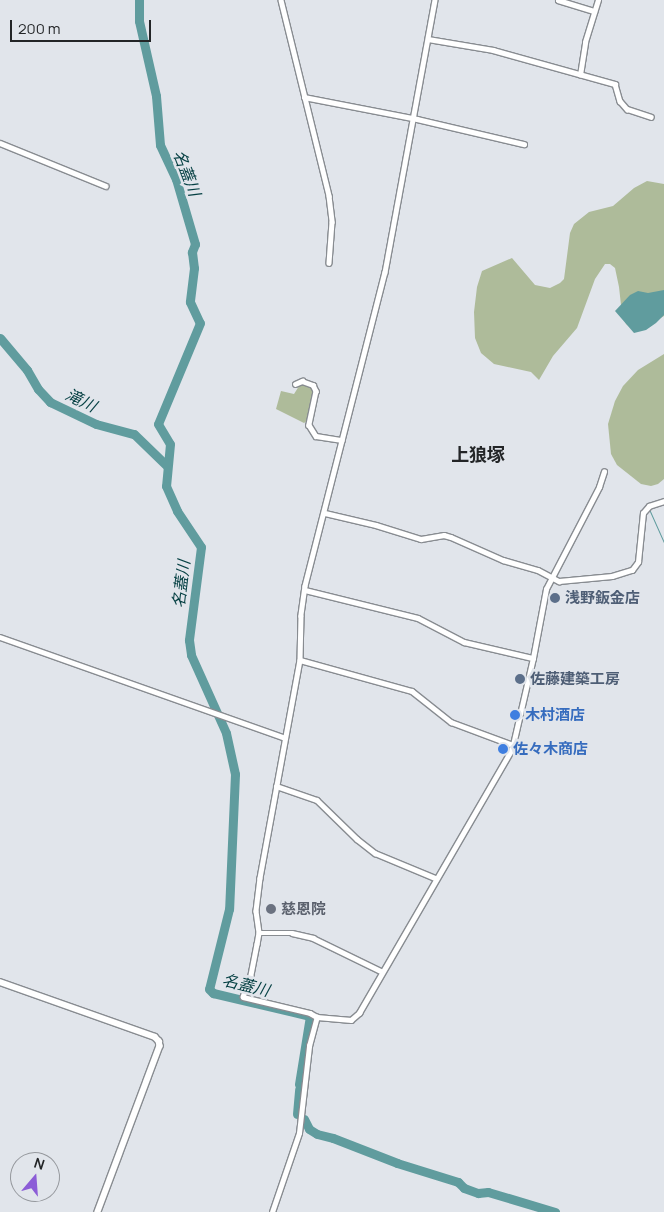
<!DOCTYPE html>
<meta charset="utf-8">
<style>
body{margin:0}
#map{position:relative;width:664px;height:1212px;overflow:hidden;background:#e1e5eb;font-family:Manrope,"Noto Sans JP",sans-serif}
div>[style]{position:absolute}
.green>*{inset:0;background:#aebb9a}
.water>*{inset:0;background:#609c9e}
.stream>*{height:1px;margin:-0.5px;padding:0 0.5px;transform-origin:0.5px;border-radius:0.5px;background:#609c9e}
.river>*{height:9px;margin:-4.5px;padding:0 4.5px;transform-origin:4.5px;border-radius:4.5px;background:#609c9e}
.roads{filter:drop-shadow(1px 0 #888c91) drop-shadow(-1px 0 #888c91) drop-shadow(0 1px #888c91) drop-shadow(0 -1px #888c91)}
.minor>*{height:4.5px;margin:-2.25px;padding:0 2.25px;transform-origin:2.25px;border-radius:2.25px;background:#fff}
.tertiary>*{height:5.5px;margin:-2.75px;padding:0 2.75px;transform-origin:2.75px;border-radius:2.75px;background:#fff}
.dots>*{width:14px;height:14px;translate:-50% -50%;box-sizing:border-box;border:2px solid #e1e5eb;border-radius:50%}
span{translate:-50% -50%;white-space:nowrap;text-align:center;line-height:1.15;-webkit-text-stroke:5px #e1e5eb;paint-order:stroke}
.service-label{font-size:15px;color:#4e5e75;font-weight:700}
.left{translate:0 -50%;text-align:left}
.shop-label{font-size:15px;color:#366cbe;font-weight:700}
.worship-label{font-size:15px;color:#5b616d;font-weight:700}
.water-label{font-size:16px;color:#043f42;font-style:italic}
.quarter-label{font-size:18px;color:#232527;font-weight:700}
.north{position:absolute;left:10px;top:1152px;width:50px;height:50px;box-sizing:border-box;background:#e1e5eb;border:1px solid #95989d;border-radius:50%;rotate:18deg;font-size:14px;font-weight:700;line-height:20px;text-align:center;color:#232527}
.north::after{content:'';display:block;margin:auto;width:18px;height:22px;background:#8c5dd7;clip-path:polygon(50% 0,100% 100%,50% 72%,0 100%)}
.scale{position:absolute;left:10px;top:20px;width:141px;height:22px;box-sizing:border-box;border:2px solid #232527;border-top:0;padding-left:6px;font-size:15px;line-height:18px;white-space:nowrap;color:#232527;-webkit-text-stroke:4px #e1e5eb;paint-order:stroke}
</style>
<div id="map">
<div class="green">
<div style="clip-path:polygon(647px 181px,664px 184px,664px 316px,652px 323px,631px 328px,626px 324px,622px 314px,619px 287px,615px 268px,610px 264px,605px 264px,595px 279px,577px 328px,553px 356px,539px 380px,531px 372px,494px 364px,481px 353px,475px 338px,474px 312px,477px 287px,482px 271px,512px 258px,535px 285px,550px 288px,560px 283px,564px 279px,570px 233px,574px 224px,589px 212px,613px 206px,634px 188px)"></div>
<div style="clip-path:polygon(664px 354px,664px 479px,658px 484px,651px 486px,641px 484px,617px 465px,611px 454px,608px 424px,615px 401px,623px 386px,638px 370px)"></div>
<div style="clip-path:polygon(301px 383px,311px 386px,315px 390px,308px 420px,304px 423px,276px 409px,281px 391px,294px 394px)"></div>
</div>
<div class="water">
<div style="clip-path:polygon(664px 290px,664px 315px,656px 323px,646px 330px,634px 333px,615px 311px,630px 295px,638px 291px,648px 293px)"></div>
</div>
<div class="stream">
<div style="left:649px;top:509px;width:36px;rotate:66deg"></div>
</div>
<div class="river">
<div style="left:139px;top:0;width:21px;rotate:90deg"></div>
<div style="left:139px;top:21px;width:77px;rotate:77.2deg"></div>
<div style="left:156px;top:96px;width:49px;rotate:85.3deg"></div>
<div style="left:160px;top:145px;width:38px;rotate:65deg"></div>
<div style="left:176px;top:179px;width:68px;rotate:73.7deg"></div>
<div style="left:195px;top:244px;width:9px;rotate:111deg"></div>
<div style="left:192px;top:252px;width:16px;rotate:83deg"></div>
<div style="left:194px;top:268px;width:34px;rotate:97deg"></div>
<div style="left:190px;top:302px;width:23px;rotate:65deg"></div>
<div style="left:200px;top:323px;width:109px;rotate:112.6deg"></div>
<div style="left:158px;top:424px;width:23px;rotate:59deg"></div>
<div style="left:170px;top:444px;width:42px;rotate:95.4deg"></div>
<div style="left:166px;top:486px;width:27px;rotate:66deg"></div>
<div style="left:177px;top:511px;width:43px;rotate:56.3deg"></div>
<div style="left:201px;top:547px;width:94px;rotate:97.4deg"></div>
<div style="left:189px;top:640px;width:15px;rotate:82deg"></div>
<div style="left:191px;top:655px;width:85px;rotate:65.8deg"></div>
<div style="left:226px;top:733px;width:42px;rotate:77.6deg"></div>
<div style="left:235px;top:774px;width:135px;rotate:92.5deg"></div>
<div style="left:229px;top:909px;width:82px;rotate:104deg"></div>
<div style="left:209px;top:989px;width:6px;rotate:45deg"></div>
<div style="left:213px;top:993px;width:100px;rotate:13.3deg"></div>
<div style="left:310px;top:1016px;width:69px;rotate:99.2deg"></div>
<div style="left:0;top:338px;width:42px;rotate:49.8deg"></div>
<div style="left:27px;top:370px;width:22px;rotate:60deg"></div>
<div style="left:38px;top:389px;width:18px;rotate:47deg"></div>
<div style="left:50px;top:402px;width:51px;rotate:25.6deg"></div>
<div style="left:96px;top:424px;width:39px;rotate:15deg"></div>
<div style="left:134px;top:434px;width:46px;rotate:44.1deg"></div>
<div style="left:297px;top:1114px;width:25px;rotate:-85deg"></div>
<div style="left:304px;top:1119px;width:11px;rotate:63deg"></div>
<div style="left:309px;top:1129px;width:9px;rotate:32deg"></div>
<div style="left:317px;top:1134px;width:16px;rotate:14deg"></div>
<div style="left:333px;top:1138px;width:69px;rotate:21.3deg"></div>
<div style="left:397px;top:1163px;width:64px;rotate:17.3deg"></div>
<div style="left:458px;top:1182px;width:8px;rotate:45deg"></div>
<div style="left:464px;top:1188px;width:15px;rotate:20deg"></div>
<div style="left:478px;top:1193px;width:10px;rotate:-6deg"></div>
<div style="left:488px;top:1192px;width:70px;rotate:16.6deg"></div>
</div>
<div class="roads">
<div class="minor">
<div style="left:281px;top:0;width:202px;rotate:76.2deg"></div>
<div style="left:329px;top:196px;width:26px;rotate:83deg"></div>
<div style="left:332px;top:222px;width:41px;rotate:94.2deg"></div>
<div style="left:435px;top:0;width:277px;rotate:100.4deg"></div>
<div style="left:385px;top:272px;width:324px;rotate:104.3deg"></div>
<div style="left:305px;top:586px;width:30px;rotate:98deg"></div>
<div style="left:301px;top:616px;width:44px;rotate:91.3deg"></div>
<div style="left:300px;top:660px;width:222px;rotate:100.4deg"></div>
<div style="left:260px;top:878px;width:33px;rotate:97deg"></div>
<div style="left:256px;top:911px;width:22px;rotate:82deg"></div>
<div style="left:259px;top:933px;width:11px;rotate:100deg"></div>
<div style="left:257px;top:944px;width:33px;rotate:101deg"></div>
<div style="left:251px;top:976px;width:22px;rotate:111deg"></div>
<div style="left:243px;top:997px;width:69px;rotate:13.4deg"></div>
<div style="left:310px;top:1013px;width:8px;rotate:30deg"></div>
<div style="left:317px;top:1017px;width:34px;rotate:5deg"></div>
<div style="left:351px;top:1020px;width:11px;rotate:-41deg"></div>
<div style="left:359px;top:1013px;width:305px;rotate:-59.9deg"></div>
<div style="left:512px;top:749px;width:93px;rotate:-77deg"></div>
<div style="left:533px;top:658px;width:70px;rotate:-79.3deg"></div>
<div style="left:546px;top:589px;width:115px;rotate:-62.5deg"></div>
<div style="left:599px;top:487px;width:16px;rotate:-72deg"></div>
<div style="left:558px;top:0;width:38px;rotate:17deg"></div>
<div style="left:428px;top:39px;width:66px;rotate:9.6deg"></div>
<div style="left:493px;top:50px;width:127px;rotate:15.6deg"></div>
<div style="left:615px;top:84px;width:18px;rotate:74deg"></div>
<div style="left:620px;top:101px;width:11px;rotate:49deg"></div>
<div style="left:627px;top:109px;width:25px;rotate:18deg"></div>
<div style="left:580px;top:75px;width:33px;rotate:-81deg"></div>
<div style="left:585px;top:42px;width:44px;rotate:-72.8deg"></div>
<div style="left:304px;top:97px;width:115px;rotate:11deg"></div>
<div style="left:417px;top:119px;width:110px;rotate:13.2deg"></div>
<div style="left:0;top:143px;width:114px;rotate:22.1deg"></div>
<div style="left:295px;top:384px;width:8px;rotate:-23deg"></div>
<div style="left:302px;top:381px;width:12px;rotate:20deg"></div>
<div style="left:313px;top:385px;width:7px;rotate:63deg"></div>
<div style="left:316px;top:391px;width:35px;rotate:102deg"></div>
<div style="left:309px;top:425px;width:13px;rotate:58deg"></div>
<div style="left:316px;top:436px;width:26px;rotate:9deg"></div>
<div style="left:325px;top:513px;width:52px;rotate:13.2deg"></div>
<div style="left:376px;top:525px;width:47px;rotate:17.3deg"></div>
<div style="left:421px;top:539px;width:23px;rotate:-10deg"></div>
<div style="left:444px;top:535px;width:7px;rotate:16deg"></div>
<div style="left:451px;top:537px;width:57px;rotate:23.9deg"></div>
<div style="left:503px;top:560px;width:36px;rotate:16deg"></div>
<div style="left:538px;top:570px;width:24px;rotate:28deg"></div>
<div style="left:559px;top:581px;width:53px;rotate:-5.4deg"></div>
<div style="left:612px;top:576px;width:21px;rotate:-17deg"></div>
<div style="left:632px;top:570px;width:10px;rotate:-53deg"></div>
<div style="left:638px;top:562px;width:49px;rotate:-84.2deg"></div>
<div style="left:643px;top:513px;width:9px;rotate:-49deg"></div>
<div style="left:649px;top:506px;width:16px;rotate:-18deg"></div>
<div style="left:305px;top:590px;width:116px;rotate:13.9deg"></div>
<div style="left:418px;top:618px;width:52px;rotate:27.6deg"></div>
<div style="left:464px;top:642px;width:71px;rotate:13.1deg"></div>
<div style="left:0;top:637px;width:302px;rotate:19.5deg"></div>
<div style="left:300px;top:660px;width:116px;rotate:15.5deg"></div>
<div style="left:412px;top:691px;width:50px;rotate:38.5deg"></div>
<div style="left:451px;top:722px;width:66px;rotate:20.4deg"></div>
<div style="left:276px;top:786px;width:43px;rotate:18.9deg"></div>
<div style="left:317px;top:800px;width:56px;rotate:44.3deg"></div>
<div style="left:357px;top:839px;width:23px;rotate:38deg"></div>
<div style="left:375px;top:853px;width:65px;rotate:22.6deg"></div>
<div style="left:259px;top:933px;width:33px"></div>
<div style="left:292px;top:933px;width:22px;rotate:13deg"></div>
<div style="left:313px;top:938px;width:76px;rotate:25.9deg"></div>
<div style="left:272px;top:1212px;width:83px;rotate:-71.1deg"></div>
<div style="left:299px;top:1133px;width:88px;rotate:-83.4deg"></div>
<div style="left:309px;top:1046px;width:30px;rotate:-75deg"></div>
</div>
<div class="tertiary">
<div style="left:0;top:982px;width:164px;rotate:19.5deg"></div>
<div style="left:155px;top:1037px;width:6px;rotate:45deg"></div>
<div style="left:159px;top:1041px;width:5px;rotate:79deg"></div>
<div style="left:160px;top:1046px;width:177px;rotate:110.5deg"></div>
</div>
</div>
<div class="dots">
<div style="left:555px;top:598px;background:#5c6f8a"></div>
<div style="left:520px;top:679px;background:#5c6f8a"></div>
<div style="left:515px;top:715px;background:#3f7fe0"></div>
<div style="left:503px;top:749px;background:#3f7fe0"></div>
<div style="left:271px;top:909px;background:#6b7280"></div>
</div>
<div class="service-label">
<span class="left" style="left:565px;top:598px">浅野鈑金店</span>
<span class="left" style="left:530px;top:679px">佐藤建築工房</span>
</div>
<div class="shop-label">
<span class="left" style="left:525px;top:715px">木村酒店</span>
<span class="left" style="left:513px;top:749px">佐々木商店</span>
</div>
<div class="worship-label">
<span class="left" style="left:281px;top:909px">慈恩院</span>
</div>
<div class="water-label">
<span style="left:187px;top:173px;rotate:69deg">名蓋川</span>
<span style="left:81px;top:400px;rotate:26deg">滝川</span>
<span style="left:181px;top:584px;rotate:-83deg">名蓋川</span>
<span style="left:246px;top:985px;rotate:14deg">名蓋川</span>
</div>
<div class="quarter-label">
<span style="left:478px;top:454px">上狼塚</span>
</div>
<div class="north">N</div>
<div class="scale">200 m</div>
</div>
